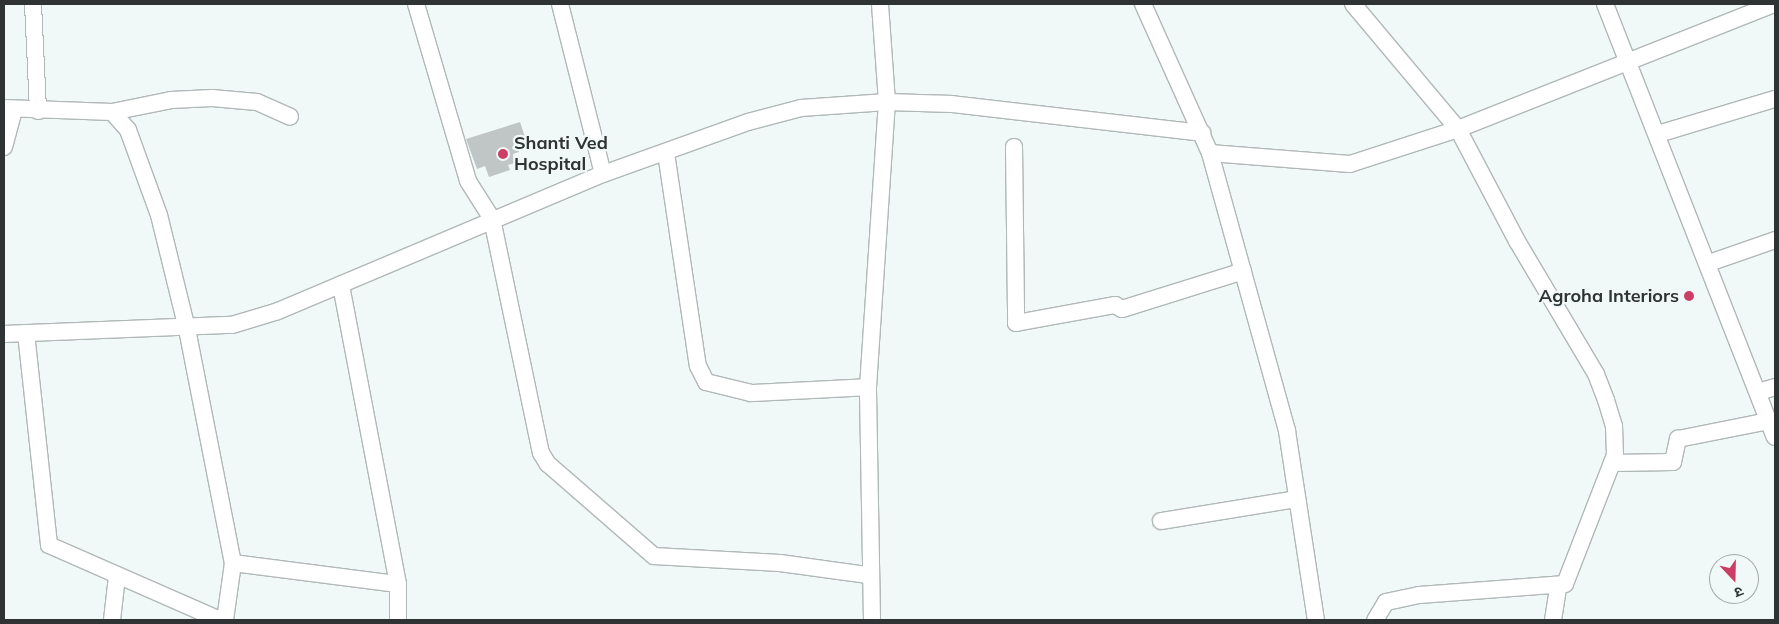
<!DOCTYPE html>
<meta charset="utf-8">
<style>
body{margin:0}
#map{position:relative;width:1779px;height:624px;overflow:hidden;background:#f1f9f8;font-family:Mulish,"Noto Sans Devanagari",sans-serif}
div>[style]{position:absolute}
.building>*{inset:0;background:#bfc6c5}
.roads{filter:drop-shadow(1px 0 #b1b8b7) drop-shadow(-1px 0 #b1b8b7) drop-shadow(0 1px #b1b8b7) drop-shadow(0 -1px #b1b8b7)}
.minor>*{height:16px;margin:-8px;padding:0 8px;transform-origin:8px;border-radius:8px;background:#fff}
.dots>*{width:14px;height:14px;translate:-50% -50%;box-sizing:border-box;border:2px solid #f1f9f8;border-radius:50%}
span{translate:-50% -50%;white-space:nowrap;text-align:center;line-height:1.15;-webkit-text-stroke:4.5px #f1f9f8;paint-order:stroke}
.poi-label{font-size:18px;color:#303333;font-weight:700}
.left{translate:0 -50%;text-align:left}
.right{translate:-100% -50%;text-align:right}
.frame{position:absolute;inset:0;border:5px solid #303333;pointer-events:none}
.north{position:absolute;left:1709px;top:554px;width:50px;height:50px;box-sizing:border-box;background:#f1f9f8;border:1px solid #a4aaa9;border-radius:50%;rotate:159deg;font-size:14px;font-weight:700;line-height:20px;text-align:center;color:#303333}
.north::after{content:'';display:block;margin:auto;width:18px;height:22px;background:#cd3e66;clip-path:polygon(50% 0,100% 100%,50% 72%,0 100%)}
</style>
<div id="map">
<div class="building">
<div style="clip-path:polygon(520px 122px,525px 137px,516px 140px,519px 152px,513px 154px,515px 163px,508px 165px,510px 170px,489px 177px,485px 166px,477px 169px,466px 139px)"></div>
</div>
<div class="roads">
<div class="minor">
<div style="left:33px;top:4px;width:107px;rotate:87.3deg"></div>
<div style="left:416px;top:4px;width:184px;rotate:73.6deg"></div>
<div style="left:468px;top:181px;width:45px;rotate:57.7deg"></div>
<div style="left:492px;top:219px;width:239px;rotate:78.2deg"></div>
<div style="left:541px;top:453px;width:13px;rotate:58deg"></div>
<div style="left:548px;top:464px;width:140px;rotate:41deg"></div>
<div style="left:654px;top:556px;width:126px;rotate:3.2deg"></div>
<div style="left:780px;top:563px;width:89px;rotate:7.8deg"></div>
<div style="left:560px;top:4px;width:175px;rotate:75.8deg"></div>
<div style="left:1143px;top:4px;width:163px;rotate:65.8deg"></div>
<div style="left:1210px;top:153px;width:288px;rotate:74.5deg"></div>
<div style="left:1287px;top:431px;width:191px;rotate:81.3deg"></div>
<div style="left:1353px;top:4px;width:163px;rotate:50deg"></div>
<div style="left:1458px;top:129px;width:339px;rotate:-21.6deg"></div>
<div style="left:1605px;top:4px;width:465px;rotate:68.6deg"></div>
<div style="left:4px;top:108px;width:108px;rotate:2.1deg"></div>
<div style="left:112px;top:112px;width:24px;rotate:48deg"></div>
<div style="left:128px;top:130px;width:90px;rotate:70deg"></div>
<div style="left:159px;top:215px;width:117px;rotate:76.2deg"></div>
<div style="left:187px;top:329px;width:238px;rotate:78.9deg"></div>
<div style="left:233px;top:563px;width:166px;rotate:7.3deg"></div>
<div style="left:398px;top:584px;width:305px;rotate:-100.8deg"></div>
<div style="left:112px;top:112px;width:60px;rotate:-11.5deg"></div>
<div style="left:171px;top:100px;width:41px;rotate:-2.8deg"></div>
<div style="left:212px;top:98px;width:45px;rotate:5.1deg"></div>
<div style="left:257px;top:102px;width:36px;rotate:24deg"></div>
<div style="left:1658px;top:134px;width:122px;rotate:-16.7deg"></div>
<div style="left:4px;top:147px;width:39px;rotate:-75deg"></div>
<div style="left:1014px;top:147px;width:176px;rotate:89.3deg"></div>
<div style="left:1016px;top:323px;width:101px;rotate:-10.3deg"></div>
<div style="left:1115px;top:305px;width:8px;rotate:30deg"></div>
<div style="left:1122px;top:309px;width:127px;rotate:-17.4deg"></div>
<div style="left:666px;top:153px;width:215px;rotate:81.5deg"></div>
<div style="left:698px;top:366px;width:18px;rotate:63deg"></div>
<div style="left:706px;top:382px;width:46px;rotate:13.7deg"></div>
<div style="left:751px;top:393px;width:117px;rotate:-2.9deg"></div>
<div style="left:1210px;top:153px;width:140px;rotate:4.5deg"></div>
<div style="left:1350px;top:164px;width:114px;rotate:-18deg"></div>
<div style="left:1458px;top:129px;width:127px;rotate:62.2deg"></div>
<div style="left:1517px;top:241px;width:155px;rotate:59.3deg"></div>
<div style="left:1596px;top:374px;width:28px;rotate:69deg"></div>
<div style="left:1606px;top:400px;width:27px;rotate:73deg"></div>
<div style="left:1614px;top:426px;width:29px;rotate:88deg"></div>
<div style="left:1615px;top:455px;width:138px;rotate:111.2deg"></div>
<div style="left:1565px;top:584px;width:146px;rotate:175.7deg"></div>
<div style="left:1419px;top:595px;width:34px;rotate:168deg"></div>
<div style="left:1386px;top:602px;width:21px;rotate:121deg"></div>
<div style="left:1709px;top:263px;width:70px;rotate:-19.2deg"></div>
<div style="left:26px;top:333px;width:213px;rotate:83.8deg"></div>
<div style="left:49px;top:545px;width:187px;rotate:23.7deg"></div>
<div style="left:4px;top:334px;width:228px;rotate:-2.3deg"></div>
<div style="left:232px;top:325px;width:48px;rotate:-16.9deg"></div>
<div style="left:278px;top:311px;width:353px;rotate:-22.9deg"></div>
<div style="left:603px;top:174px;width:154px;rotate:-19.7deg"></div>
<div style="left:748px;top:122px;width:55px;rotate:-14.8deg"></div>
<div style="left:801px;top:108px;width:86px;rotate:-4deg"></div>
<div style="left:887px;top:102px;width:65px;rotate:1.8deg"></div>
<div style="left:952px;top:104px;width:252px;rotate:6.6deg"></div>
<div style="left:1758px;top:392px;width:18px;rotate:-16deg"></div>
<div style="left:1613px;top:463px;width:60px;rotate:-1deg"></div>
<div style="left:1673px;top:462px;width:24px;rotate:-78deg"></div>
<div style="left:1678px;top:439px;width:93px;rotate:-11.2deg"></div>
<div style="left:1161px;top:521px;width:138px;rotate:-9.2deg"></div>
<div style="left:112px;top:620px;width:44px;rotate:-83.5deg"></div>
<div style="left:225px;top:620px;width:58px;rotate:-82deg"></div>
<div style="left:398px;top:620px;width:36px;rotate:-90deg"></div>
<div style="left:872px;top:620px;width:233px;rotate:-91deg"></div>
<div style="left:868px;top:387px;width:286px;rotate:-86.2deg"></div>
<div style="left:887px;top:102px;width:98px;rotate:-94.1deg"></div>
<div style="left:1553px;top:620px;width:32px;rotate:-81deg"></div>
</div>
</div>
<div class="dots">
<div style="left:503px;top:154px;background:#cd3e66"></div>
<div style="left:1689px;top:296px;background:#cd3e66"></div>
</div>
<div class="poi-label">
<span class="left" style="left:514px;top:154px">Shanti Ved<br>Hospital</span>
<span class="right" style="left:1679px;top:296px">Agroha Interiors</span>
</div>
<div class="frame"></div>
<div class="north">उ</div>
</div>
